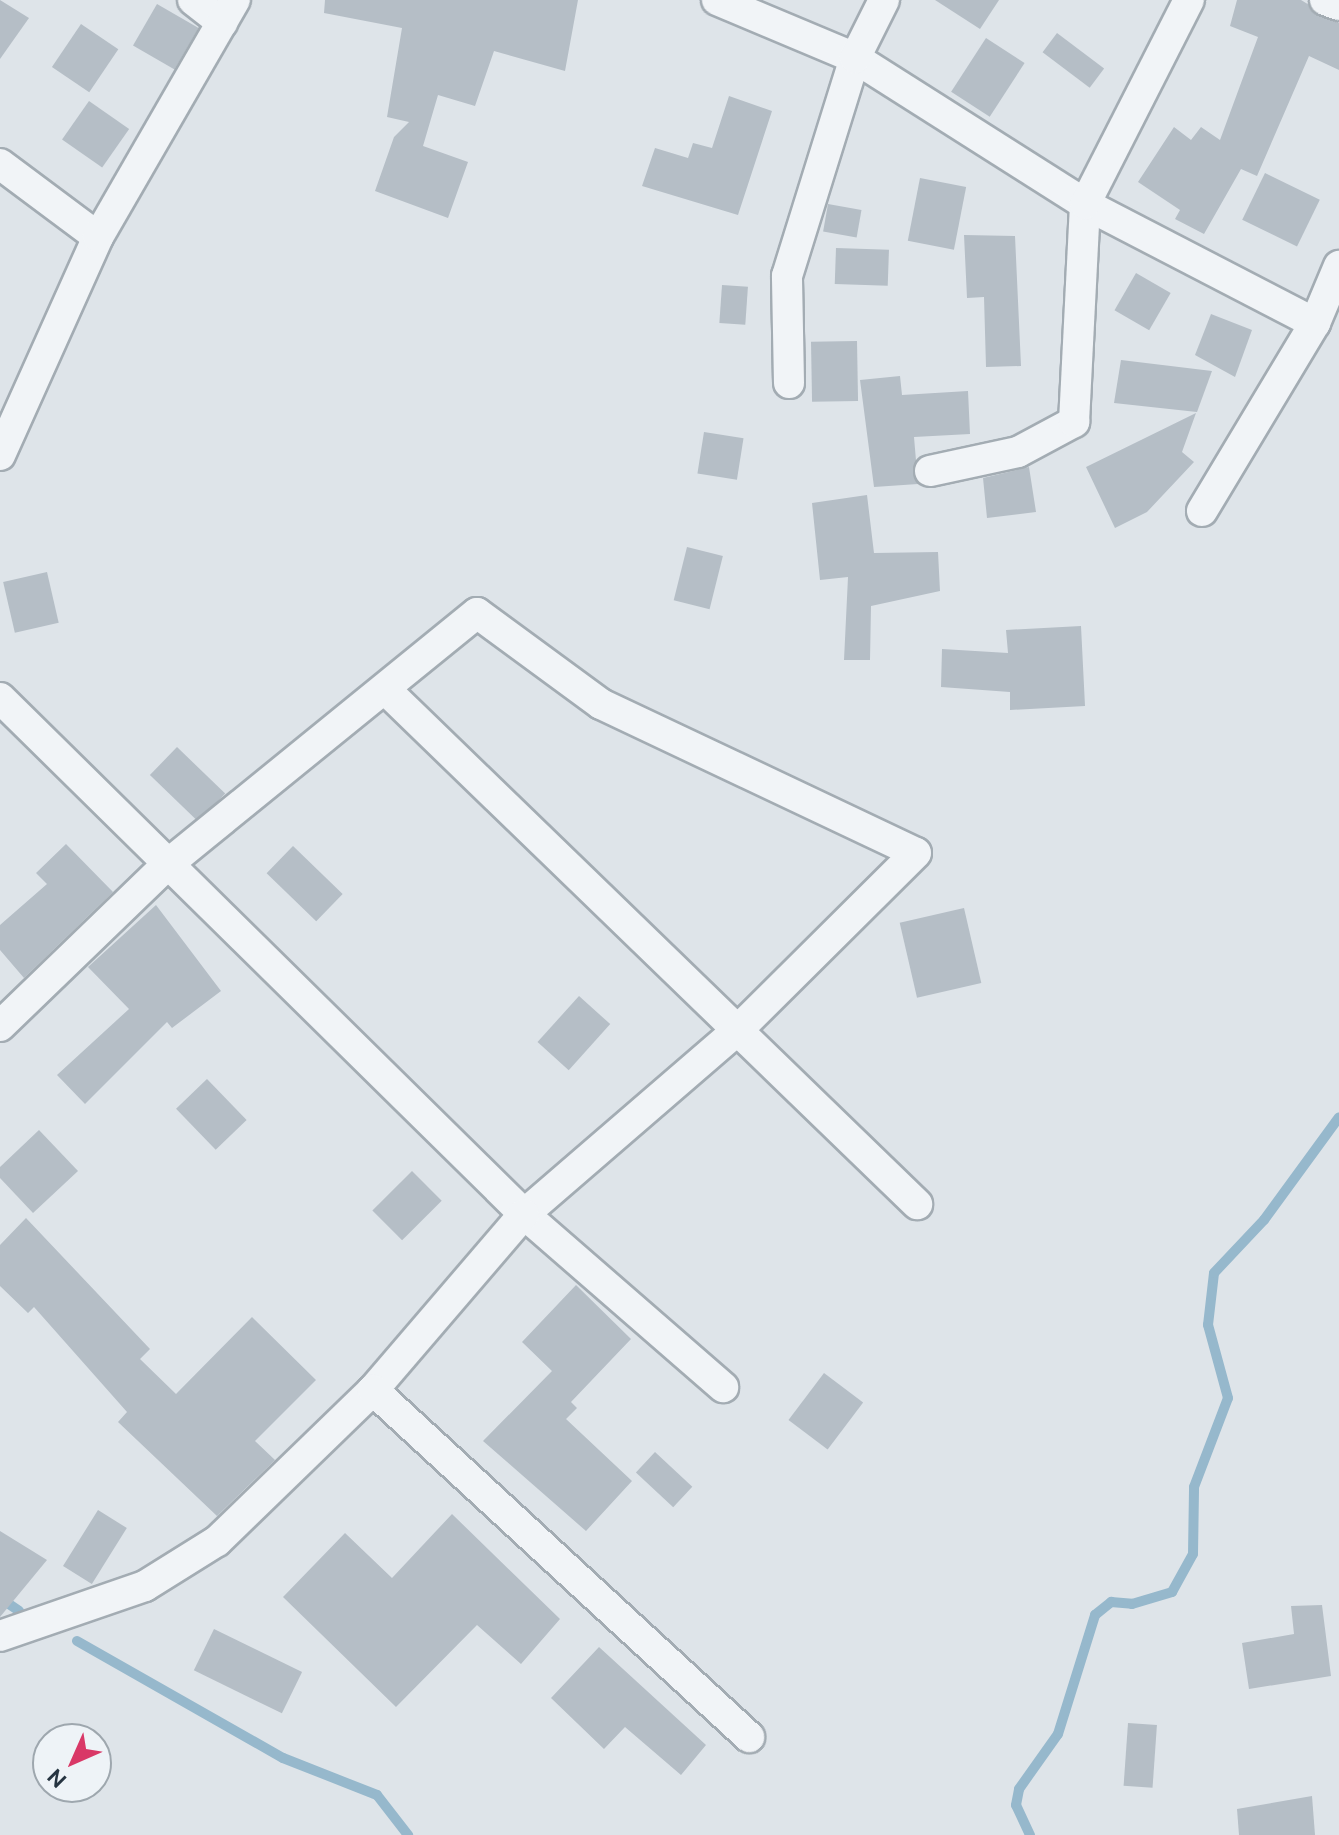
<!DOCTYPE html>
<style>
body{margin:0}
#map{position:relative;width:1339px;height:1835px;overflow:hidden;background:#dee4e9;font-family:Ubuntu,sans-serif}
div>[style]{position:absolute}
.stream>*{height:10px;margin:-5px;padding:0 5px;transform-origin:5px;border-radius:5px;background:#96b8cc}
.building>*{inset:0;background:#b5bec6;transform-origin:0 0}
.roads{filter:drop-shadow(2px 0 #a3acb3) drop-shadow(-2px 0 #a3acb3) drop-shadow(0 2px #a3acb3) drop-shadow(0 -2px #a3acb3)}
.street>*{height:30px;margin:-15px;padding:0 15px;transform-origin:15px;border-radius:15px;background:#f1f4f7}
span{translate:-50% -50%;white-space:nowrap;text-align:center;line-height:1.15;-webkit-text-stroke:6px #eef3f7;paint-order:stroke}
.north{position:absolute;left:32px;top:1723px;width:80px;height:80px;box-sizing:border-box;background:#eef3f7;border:2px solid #9ea7ae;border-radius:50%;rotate:225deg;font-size:22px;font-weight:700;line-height:32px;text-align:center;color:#263441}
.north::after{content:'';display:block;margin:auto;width:28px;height:36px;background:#d93867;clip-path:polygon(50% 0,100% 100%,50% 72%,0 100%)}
</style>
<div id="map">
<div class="stream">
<div style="left:0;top:1598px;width:23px;rotate:34deg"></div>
<div style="left:77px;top:1641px;width:237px;rotate:29.6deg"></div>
<div style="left:283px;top:1758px;width:101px;rotate:21.5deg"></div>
<div style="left:377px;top:1795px;width:51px;rotate:52.2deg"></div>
<div style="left:1030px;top:1835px;width:33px;rotate:-115deg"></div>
<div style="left:1016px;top:1805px;width:16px;rotate:-79deg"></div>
<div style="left:1019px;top:1789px;width:67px;rotate:-54.7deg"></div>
<div style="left:1058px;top:1734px;width:125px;rotate:-72.7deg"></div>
<div style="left:1095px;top:1615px;width:21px;rotate:-39deg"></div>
<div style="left:1111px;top:1602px;width:21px;rotate:5deg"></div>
<div style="left:1132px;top:1604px;width:42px;rotate:-16.7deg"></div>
<div style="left:1172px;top:1592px;width:43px;rotate:-61.1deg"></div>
<div style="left:1193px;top:1554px;width:67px;rotate:-89.1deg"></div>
<div style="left:1194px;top:1487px;width:95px;rotate:-69.1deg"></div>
<div style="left:1228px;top:1398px;width:76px;rotate:-105.3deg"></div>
<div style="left:1208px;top:1325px;width:52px;rotate:-83.4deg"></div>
<div style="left:1214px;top:1273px;width:73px;rotate:-46.7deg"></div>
<div style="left:1264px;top:1220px;width:127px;rotate:-53.9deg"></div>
</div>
<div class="building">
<div style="clip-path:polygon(0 0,29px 18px,0 59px)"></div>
<div style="clip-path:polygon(325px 0,578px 0,565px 71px,494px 51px,475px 106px,438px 95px,423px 146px,468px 162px,448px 218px,375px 191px,394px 137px,409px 122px,387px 117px,402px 28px,324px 13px)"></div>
<div style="clip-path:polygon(935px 0,999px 0,980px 29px)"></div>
<div style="clip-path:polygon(1237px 0,1301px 0,1339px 23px,1339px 70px,1309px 56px,1257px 176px,1241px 169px,1204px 234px,1175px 219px,1180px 210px,1138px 182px,1174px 127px,1191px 140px,1201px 127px,1220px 140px,1258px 37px,1230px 26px)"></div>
<div style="left:157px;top:4px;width:48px;height:48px;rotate:30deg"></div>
<div style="left:81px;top:24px;width:45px;height:52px;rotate:34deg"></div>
<div style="left:1057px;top:33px;width:59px;height:24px;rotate:37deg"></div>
<div style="left:986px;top:38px;width:46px;height:64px;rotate:33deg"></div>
<div style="clip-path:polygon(729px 96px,772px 111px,738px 215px,642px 186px,655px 148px,688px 158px,693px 143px,712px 148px)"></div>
<div style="left:89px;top:101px;width:49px;height:47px;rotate:35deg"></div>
<div style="left:1265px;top:173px;width:61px;height:52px;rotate:26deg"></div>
<div style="left:920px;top:178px;width:47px;height:64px;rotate:11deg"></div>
<div style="left:828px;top:204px;width:34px;height:28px;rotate:10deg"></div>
<div style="clip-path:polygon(964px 235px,1015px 236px,1021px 366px,986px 367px,984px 297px,967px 298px)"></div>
<div style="left:836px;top:248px;width:53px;height:36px;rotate:2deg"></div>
<div style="left:1136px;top:273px;width:40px;height:43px;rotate:30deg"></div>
<div style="left:722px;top:285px;width:26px;height:38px;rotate:4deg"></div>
<div style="clip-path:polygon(1211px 314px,1252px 330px,1235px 377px,1195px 355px)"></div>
<div style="left:857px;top:341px;width:60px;height:46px;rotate:89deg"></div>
<div style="clip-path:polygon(1121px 360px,1212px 371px,1197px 412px,1114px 403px)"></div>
<div style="clip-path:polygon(900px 376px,902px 395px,968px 391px,970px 434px,914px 437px,918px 484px,874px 487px,860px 380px)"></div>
<div style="clip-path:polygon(1196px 413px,1182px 452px,1194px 462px,1147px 512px,1115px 528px,1086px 467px)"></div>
<div style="left:704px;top:432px;width:40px;height:42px;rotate:9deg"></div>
<div style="clip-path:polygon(1029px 467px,1036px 512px,987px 518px,983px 478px)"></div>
<div style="clip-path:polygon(867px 495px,874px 553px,938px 552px,940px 591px,871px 606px,870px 660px,844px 660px,848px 577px,820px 580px,812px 503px)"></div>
<div style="left:687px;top:547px;width:37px;height:55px;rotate:14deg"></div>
<div style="left:47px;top:572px;width:52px;height:45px;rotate:77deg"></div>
<div style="clip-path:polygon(1081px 626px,1085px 706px,1010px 710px,1010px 692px,941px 687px,942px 649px,1008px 653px,1006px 630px)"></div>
<div style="left:177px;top:747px;width:67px;height:39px;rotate:44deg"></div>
<div style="clip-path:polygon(66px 844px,113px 892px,24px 978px,0 950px,0 925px,47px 884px,36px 873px)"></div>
<div style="left:293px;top:846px;width:69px;height:38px;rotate:44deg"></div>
<div style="clip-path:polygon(156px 905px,221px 991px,172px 1028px,167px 1022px,85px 1104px,57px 1075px,129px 1009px,88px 967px)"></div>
<div style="left:964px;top:908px;width:77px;height:66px;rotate:77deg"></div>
<div style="left:579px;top:996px;width:42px;height:62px;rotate:42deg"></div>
<div style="left:207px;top:1079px;width:57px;height:43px;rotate:46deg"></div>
<div style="clip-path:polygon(39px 1130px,78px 1171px,33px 1213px,0 1178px,0 1167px)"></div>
<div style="left:412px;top:1171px;width:42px;height:56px;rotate:45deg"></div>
<div style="clip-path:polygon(26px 1218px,150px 1349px,140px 1359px,176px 1394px,252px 1317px,316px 1380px,255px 1441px,275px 1460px,217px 1516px,118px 1422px,127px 1412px,34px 1307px,28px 1313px,0 1286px,0 1245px)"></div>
<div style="clip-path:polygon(576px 1285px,631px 1339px,571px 1402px,577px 1408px,566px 1419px,632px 1481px,586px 1531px,483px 1441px,552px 1371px,522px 1342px)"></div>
<div style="left:824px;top:1373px;width:49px;height:59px;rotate:37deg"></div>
<div style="left:655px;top:1452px;width:51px;height:28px;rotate:43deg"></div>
<div style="left:98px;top:1510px;width:34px;height:66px;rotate:32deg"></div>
<div style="clip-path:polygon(452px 1514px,560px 1619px,521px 1664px,477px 1625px,396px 1707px,283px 1597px,345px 1533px,392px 1578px)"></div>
<div style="clip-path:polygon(0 1531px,47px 1560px,0 1617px)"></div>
<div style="clip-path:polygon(1322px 1605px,1331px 1676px,1249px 1689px,1242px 1643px,1294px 1634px,1291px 1606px)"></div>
<div style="left:214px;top:1629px;width:98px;height:46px;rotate:26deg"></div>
<div style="clip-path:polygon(599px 1647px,706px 1745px,681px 1775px,625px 1727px,604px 1749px,551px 1698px)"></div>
<div style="left:1128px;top:1723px;width:29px;height:63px;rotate:4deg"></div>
<div style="clip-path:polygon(1312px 1796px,1315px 1835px,1239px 1835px,1237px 1809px)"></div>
</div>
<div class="roads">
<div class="street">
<div style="left:193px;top:0;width:37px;rotate:38deg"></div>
<div style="left:717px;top:0;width:150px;rotate:22.8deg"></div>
<div style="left:855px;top:58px;width:272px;rotate:32.4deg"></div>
<div style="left:1085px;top:204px;width:259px;rotate:27.4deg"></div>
<div style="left:1325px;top:0;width:15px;rotate:20deg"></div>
<div style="left:0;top:164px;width:122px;rotate:36.7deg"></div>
<div style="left:789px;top:383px;width:107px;rotate:-91.1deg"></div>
<div style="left:787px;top:276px;width:228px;rotate:-72.7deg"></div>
<div style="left:855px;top:58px;width:65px;rotate:-63.4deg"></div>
<div style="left:0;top:455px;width:239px;rotate:-65.8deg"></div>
<div style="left:98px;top:237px;width:274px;rotate:-60deg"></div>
<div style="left:930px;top:471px;width:90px;rotate:-12.2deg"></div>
<div style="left:1018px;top:452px;width:64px;rotate:-28.2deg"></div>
<div style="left:1074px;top:422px;width:218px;rotate:-87.1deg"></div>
<div style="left:1085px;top:204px;width:229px;rotate:-63deg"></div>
<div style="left:1202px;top:511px;width:219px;rotate:-59deg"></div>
<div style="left:1315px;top:323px;width:62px;rotate:-67.2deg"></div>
<div style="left:387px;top:691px;width:738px;rotate:44.07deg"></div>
<div style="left:0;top:698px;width:735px;rotate:44.56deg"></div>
<div style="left:524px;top:1214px;width:264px;rotate:41deg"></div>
<div style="left:0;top:1026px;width:233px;rotate:-44deg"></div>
<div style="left:168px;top:864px;width:398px;rotate:-39.1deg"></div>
<div style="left:477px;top:613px;width:154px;rotate:36.3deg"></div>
<div style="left:601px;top:704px;width:348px;rotate:25.3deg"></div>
<div style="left:916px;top:853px;width:247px;rotate:135.2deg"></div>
<div style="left:741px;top:1027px;width:286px;rotate:139.2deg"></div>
<div style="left:524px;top:1214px;width:232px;rotate:130.6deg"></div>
<div style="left:373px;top:1390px;width:217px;rotate:135.9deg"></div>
<div style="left:217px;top:1541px;width:85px;rotate:148deg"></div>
<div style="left:145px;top:1586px;width:153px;rotate:161deg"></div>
<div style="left:373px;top:1390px;width:512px;rotate:42.7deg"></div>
</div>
</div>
<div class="north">N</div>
</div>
